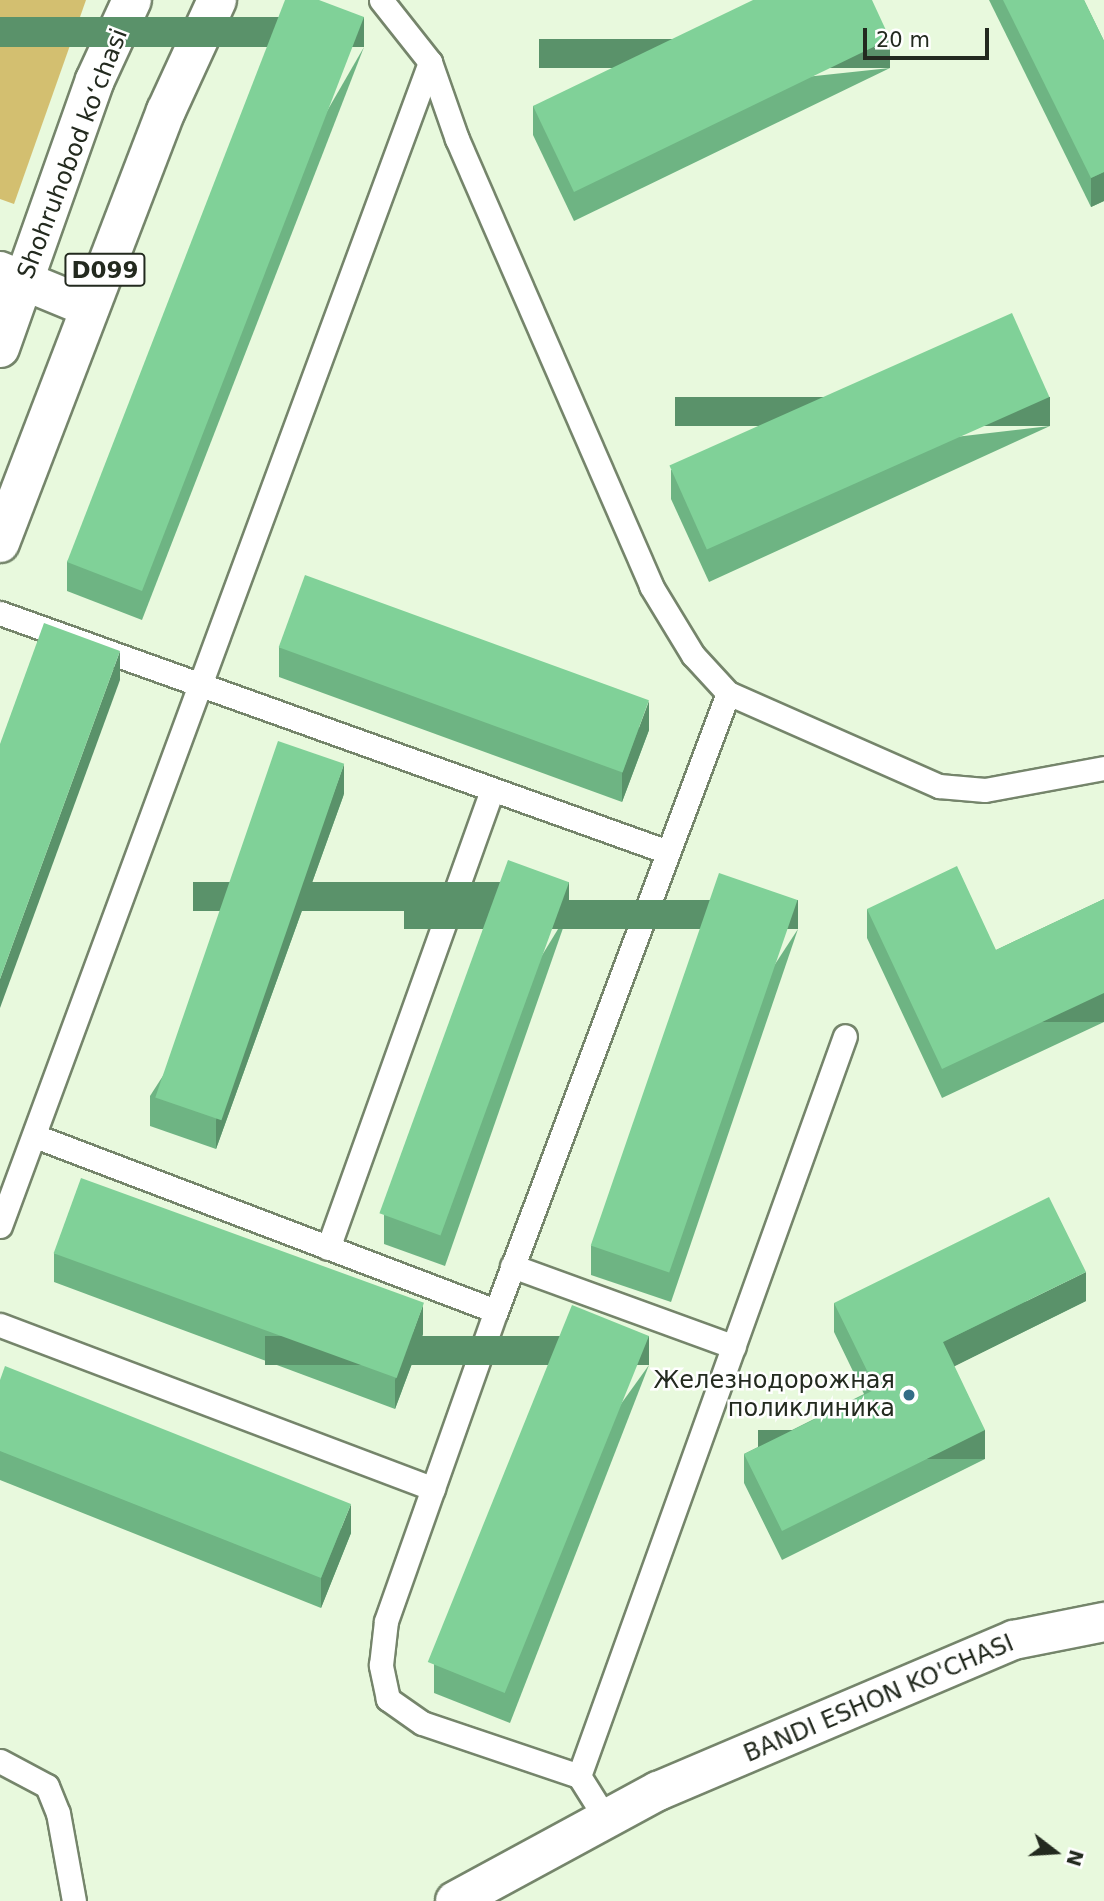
<!DOCTYPE html>
<meta charset="utf-8">
<style>
body{margin:0}
#map{position:relative;width:1104px;height:1901px;overflow:hidden;background:#e8f9dd;font-family:"DejaVu Sans",sans-serif}
div>[style]{position:absolute}
.green>*{inset:0;background:#d3bf70}
.roads{filter:drop-shadow(2px 0 #75856b) drop-shadow(-2px 0 #75856b) drop-shadow(0 2px #75856b) drop-shadow(0 -2px #75856b)}
.lane>*{height:23px;margin:-11.5px;padding:0 11.5px;transform-origin:11.5px;border-radius:11.5px;background:#fff}
.street>*{height:38px;margin:-19px;padding:0 19px;transform-origin:19px;border-radius:19px;background:#fff}
.highway>*{height:38px;margin:-19px;padding:0 19px;transform-origin:19px;border-radius:19px;background:#fff}
.wall>*{inset:0;background:#6eb483}
.shaded-wall>*{inset:0;background:#5a926a;transform-origin:0 0}
.building>*{inset:0;background:#80d198;transform-origin:0 0}
.dots>*{width:19px;height:19px;translate:-50% -50%;box-sizing:border-box;border:4px solid #fff;border-radius:50%}
span{translate:-50% -50%;white-space:nowrap;text-align:center;line-height:1.15;-webkit-text-stroke:5px #fff;paint-order:stroke}
.shield-label span{padding:2px 5px;background:#fff;border:2px solid;border-radius:5px;-webkit-text-stroke-width:0}
.shield-label{font-size:23px;color:#232a1f;font-weight:700}
.street-label{font-size:24px;color:#232a1f}
.poi-label{font-size:24px;color:#232a1f}
.right{translate:-100% -50%;text-align:right}
.north{position:absolute;left:1020px;top:1817px;width:70px;height:70px;-webkit-text-stroke:5px #fff;paint-order:stroke;rotate:107deg;font-size:19px;font-weight:700;line-height:28px;text-align:center;color:#232a1f}
.north::after{content:'';display:block;margin:auto;width:24px;height:32px;background:#232a1f;clip-path:polygon(50% 0,100% 100%,50% 72%,0 100%)}
.scale{position:absolute;left:863px;top:28px;width:126px;height:32px;box-sizing:border-box;border:4px solid #232a1f;border-top:0;padding-left:9px;font-size:21px;line-height:24px;white-space:nowrap;color:#232a1f;-webkit-text-stroke:5px #fff;paint-order:stroke}
</style>
<div id="map">
<div class="green">
<div style="clip-path:polygon(0 0,86px 0,14px 204px,0 199px)"></div>
</div>
<div class="roads">
<div class="lane">
<div style="left:381px;top:0;width:79px;rotate:51.7deg"></div>
<div style="left:430px;top:62px;width:82px;rotate:70.7deg"></div>
<div style="left:457px;top:139px;width:487px;rotate:66.5deg"></div>
<div style="left:651px;top:586px;width:81px;rotate:58.7deg"></div>
<div style="left:693px;top:655px;width:52px;rotate:47.4deg"></div>
<div style="left:728px;top:693px;width:231px;rotate:23.8deg"></div>
<div style="left:939px;top:786px;width:46px;rotate:5deg"></div>
<div style="left:985px;top:790px;width:121px;rotate:-10.5deg"></div>
<div style="left:0;top:613px;width:709px;rotate:19.69deg"></div>
<div style="left:35px;top:1136px;width:493px;rotate:20.8deg"></div>
<div style="left:0;top:1226px;width:1241px;rotate:-69.72deg"></div>
<div style="left:328px;top:1248px;width:487px;rotate:-70.3deg"></div>
<div style="left:512px;top:1266px;width:236px;rotate:20deg"></div>
<div style="left:0;top:1325px;width:463px;rotate:20.7deg"></div>
<div style="left:0;top:1761px;width:53px;rotate:28deg"></div>
<div style="left:47px;top:1786px;width:29px;rotate:68deg"></div>
<div style="left:58px;top:1813px;width:89px;rotate:79.7deg"></div>
<div style="left:579px;top:1776px;width:166px;rotate:-161.3deg"></div>
<div style="left:422px;top:1723px;width:42px;rotate:-144.8deg"></div>
<div style="left:388px;top:1699px;width:35px;rotate:-102deg"></div>
<div style="left:381px;top:1665px;width:44px;rotate:-83.5deg"></div>
<div style="left:386px;top:1621px;width:329px;rotate:-70.5deg"></div>
<div style="left:496px;top:1311px;width:660px;rotate:-69.42deg"></div>
<div style="left:606px;top:1819px;width:51px;rotate:-122.1deg"></div>
<div style="left:579px;top:1776px;width:786px;rotate:-70.23deg"></div>
</div>
<div class="street">
<div style="left:0;top:271px;width:97px;rotate:22.3deg"></div>
<div style="left:455px;top:1901px;width:231px;rotate:-28.5deg"></div>
<div style="left:658px;top:1791px;width:387px;rotate:-23deg"></div>
<div style="left:1014px;top:1640px;width:92px;rotate:-11.3deg"></div>
</div>
<div class="highway">
<div style="left:0;top:348px;width:284px;rotate:-70.5deg"></div>
<div style="left:95px;top:80px;width:88px;rotate:-65.2deg"></div>
<div style="left:0;top:543px;width:463px;rotate:-69deg"></div>
<div style="left:166px;top:111px;width:122px;rotate:-65.3deg"></div>
</div>
</div>
<div class="wall">
<div style="clip-path:polygon(989px 0,1084px 0,1104px 41px,1104px 201px,1091px 207px)"></div>
<div style="clip-path:polygon(364px 47px,142px 620px,67px 591px,67px 562px)"></div>
<div style="clip-path:polygon(890px 68px,574px 221px,533px 135px,533px 106px)"></div>
<div style="clip-path:polygon(1050px 426px,709px 582px,671px 499px,671px 470px)"></div>
<div style="clip-path:polygon(279px 647px,649px 730px,622px 802px,279px 677px)"></div>
<div style="clip-path:polygon(344px 794px,216px 1149px,150px 1126px,150px 1096px)"></div>
<div style="clip-path:polygon(1104px 899px,1104px 1022px,942px 1098px,867px 938px,867px 909px,996px 950px)"></div>
<div style="clip-path:polygon(569px 911px,445px 1266px,384px 1244px,384px 1215px)"></div>
<div style="clip-path:polygon(798px 929px,671px 1302px,591px 1275px,591px 1246px)"></div>
<div style="clip-path:polygon(54px 1253px,423px 1334px,395px 1409px,54px 1282px)"></div>
<div style="clip-path:polygon(1086px 1301px,954px 1366px,985px 1459px,782px 1560px,744px 1483px,744px 1454px,864px 1394px,834px 1332px,834px 1303px)"></div>
<div style="clip-path:polygon(649px 1365px,510px 1723px,434px 1693px,434px 1664px)"></div>
<div style="clip-path:polygon(0 1380px,351px 1533px,321px 1608px,0 1480px)"></div>
</div>
<div class="shaded-wall">
<div style="left:364px;top:17px;width:30px;height:615px;rotate:90deg"></div>
<div style="left:890px;top:39px;width:29px;height:351px;rotate:90deg"></div>
<div style="clip-path:polygon(1104px 172px,1104px 201px,1091px 207px,1091px 178px)"></div>
<div style="left:1050px;top:397px;width:29px;height:375px;rotate:90deg"></div>
<div style="clip-path:polygon(120px 651px,120px 680px,0 1008px,0 979px)"></div>
<div style="clip-path:polygon(649px 701px,649px 730px,622px 802px,622px 773px)"></div>
<div style="clip-path:polygon(344px 764px,344px 794px,216px 1149px,216px 1120px)"></div>
<div style="left:569px;top:882px;width:29px;height:376px;rotate:90deg"></div>
<div style="left:798px;top:900px;width:29px;height:394px;rotate:90deg"></div>
<div style="left:1104px;top:993px;width:29px;height:179px;rotate:90deg"></div>
<div style="clip-path:polygon(1086px 1272px,1086px 1301px,943px 1372px,943px 1342px)"></div>
<div style="clip-path:polygon(423px 1305px,423px 1334px,395px 1409px,395px 1380px)"></div>
<div style="left:649px;top:1336px;width:29px;height:384px;rotate:90deg"></div>
<div style="left:985px;top:1430px;width:29px;height:227px;rotate:90deg"></div>
<div style="clip-path:polygon(351px 1504px,351px 1533px,321px 1608px,321px 1578px)"></div>
</div>
<div class="building">
<div style="clip-path:polygon(285px 0,319px 0,364px 17px,142px 591px,67px 562px)"></div>
<div style="clip-path:polygon(753px 0,872px 0,890px 39px,574px 192px,533px 106px)"></div>
<div style="clip-path:polygon(1003px 0,1084px 0,1104px 41px,1104px 172px,1091px 178px)"></div>
<div style="left:1012px;top:313px;width:92px;height:375px;rotate:66deg"></div>
<div style="left:305px;top:575px;width:366px;height:77px;rotate:20deg"></div>
<div style="clip-path:polygon(44px 623px,120px 651px,0 979px,0 744px)"></div>
<div style="left:278px;top:741px;width:70px;height:377px;rotate:19deg"></div>
<div style="left:508px;top:860px;width:65px;height:376px;rotate:20deg"></div>
<div style="clip-path:polygon(957px 866px,996px 950px,1104px 899px,1104px 993px,942px 1069px,867px 909px)"></div>
<div style="left:719px;top:873px;width:83px;height:394px;rotate:19deg"></div>
<div style="left:81px;top:1178px;width:365px;height:80px;rotate:20deg"></div>
<div style="clip-path:polygon(1049px 1197px,1086px 1272px,943px 1342px,985px 1430px,782px 1531px,744px 1454px,876px 1389px,834px 1303px)"></div>
<div style="left:572px;top:1305px;width:83px;height:385px;rotate:22deg"></div>
<div style="clip-path:polygon(5px 1366px,351px 1504px,321px 1578px,0 1451px,0 1380px)"></div>
</div>
<div class="dots">
<div style="left:909px;top:1395px;background:#336d86"></div>
</div>
<div class="shield-label">
<span style="left:105px;top:270px">D099</span>
</div>
<div class="street-label">
<span style="left:73px;top:154px;rotate:-69deg">Shohruhobod koʻchasi</span>
<span style="left:879px;top:1699px;rotate:-23deg">BANDI ESHON KO'CHASI</span>
</div>
<div class="poi-label">
<span class="right" style="left:895px;top:1395px">Железнодорожная<br>поликлиника</span>
</div>
<div class="north">N</div>
<div class="scale">20 m</div>
</div>
